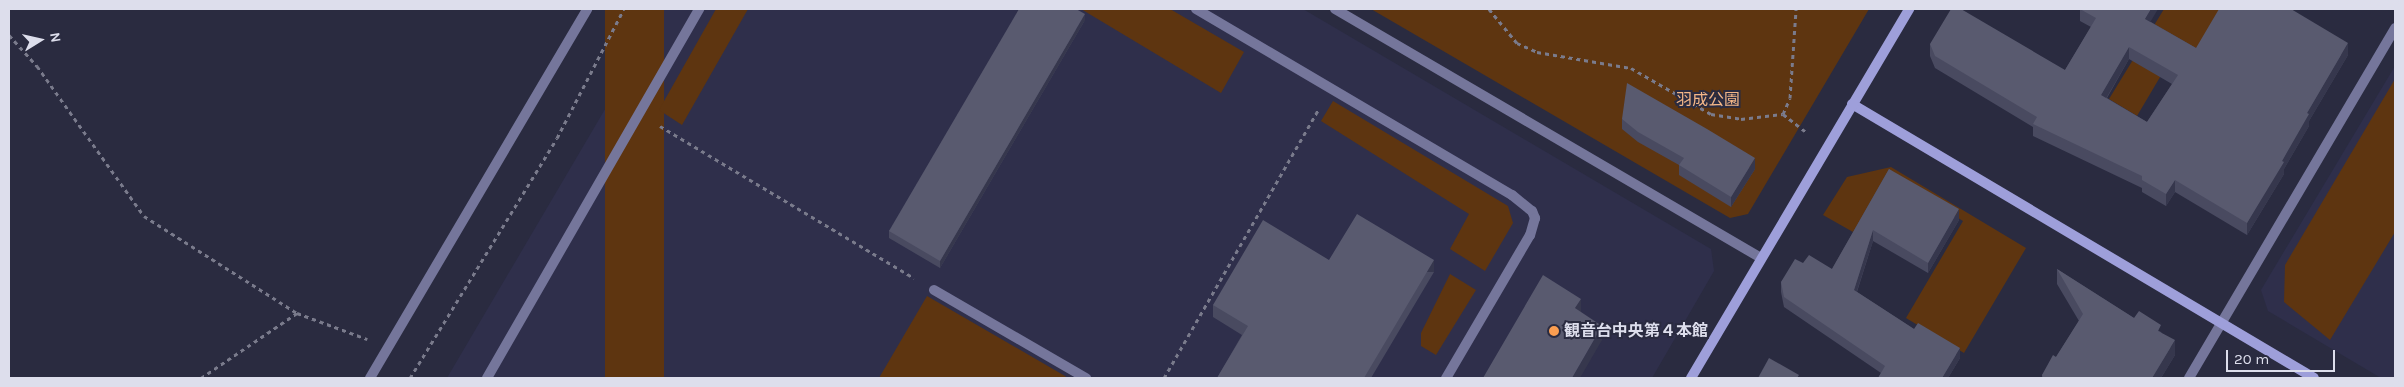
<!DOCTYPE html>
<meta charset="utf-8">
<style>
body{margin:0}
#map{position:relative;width:2404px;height:387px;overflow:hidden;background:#2a2b40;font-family:Karla,"Noto Sans JP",sans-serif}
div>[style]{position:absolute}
.built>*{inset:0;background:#2f2f4b}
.green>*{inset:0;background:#5e3510;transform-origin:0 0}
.path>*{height:3px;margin-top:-1.5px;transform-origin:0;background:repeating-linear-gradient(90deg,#7a7b8c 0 4px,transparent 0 8px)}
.lane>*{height:10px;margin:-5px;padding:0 5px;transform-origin:5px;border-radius:5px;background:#75769b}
.street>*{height:10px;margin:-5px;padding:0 5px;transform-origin:5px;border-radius:5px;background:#75769b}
.secondary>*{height:10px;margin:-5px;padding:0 5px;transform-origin:5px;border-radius:5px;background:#9e9fda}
.wall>*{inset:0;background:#494a60}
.shaded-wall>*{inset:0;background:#36374d;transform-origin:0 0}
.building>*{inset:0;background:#595a6f}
.dots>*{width:14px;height:14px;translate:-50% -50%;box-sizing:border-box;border:2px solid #2a2b40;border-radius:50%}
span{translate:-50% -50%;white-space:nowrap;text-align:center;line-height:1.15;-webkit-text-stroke:4px #2a2b40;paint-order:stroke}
.park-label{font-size:16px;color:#f3b687}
.poi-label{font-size:16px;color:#dddeec;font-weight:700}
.left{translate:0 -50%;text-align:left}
.frame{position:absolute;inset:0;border:10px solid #dddeec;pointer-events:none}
.north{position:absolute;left:15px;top:15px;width:50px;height:50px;-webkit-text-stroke:4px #2a2b40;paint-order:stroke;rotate:80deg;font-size:14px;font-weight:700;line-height:20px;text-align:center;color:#dddeec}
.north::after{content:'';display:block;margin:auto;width:18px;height:22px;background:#dddeec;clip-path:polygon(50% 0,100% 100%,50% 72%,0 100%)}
.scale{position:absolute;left:2226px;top:350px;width:109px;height:22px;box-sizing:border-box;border:2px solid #dddeec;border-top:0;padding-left:6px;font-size:15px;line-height:18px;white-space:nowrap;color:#dddeec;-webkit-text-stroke:4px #2a2b40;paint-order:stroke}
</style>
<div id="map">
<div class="built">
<div style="clip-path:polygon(664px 9px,1303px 9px,1711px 249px,1714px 271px,1652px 378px,447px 378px)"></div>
<div style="clip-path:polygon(2395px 66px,2395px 378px,2381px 378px,2268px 311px,2261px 290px)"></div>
</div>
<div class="green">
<div style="left:605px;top:9px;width:59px;height:428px"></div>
<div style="clip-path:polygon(716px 9px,748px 9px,682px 125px,659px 110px)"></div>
<div style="clip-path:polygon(1081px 9px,1170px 9px,1244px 52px,1221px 93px)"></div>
<div style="clip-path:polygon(1371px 9px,1869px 9px,1748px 214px,1730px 218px)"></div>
<div style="clip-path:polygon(2164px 9px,2221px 9px,2193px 54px,2179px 45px,2137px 116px,2109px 99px)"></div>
<div style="clip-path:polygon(2395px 79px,2395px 232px,2330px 340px,2284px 302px,2285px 265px)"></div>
<div style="clip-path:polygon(1333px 101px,1508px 206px,1513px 223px,1485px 271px,1450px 249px,1469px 214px,1321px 121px)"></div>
<div style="clip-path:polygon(1891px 167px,2026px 248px,1964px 353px,1906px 318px,1963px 221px,1889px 176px,1853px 232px,1823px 215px,1847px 177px)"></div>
<div style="clip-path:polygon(1450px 274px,1476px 290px,1436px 355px,1421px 346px,1421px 333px)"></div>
<div style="clip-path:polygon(927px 296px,1065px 376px,1067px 378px,879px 378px)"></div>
</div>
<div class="path">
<div style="left:1489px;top:9px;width:44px;rotate:50.5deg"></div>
<div style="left:1517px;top:43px;width:22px;rotate:24deg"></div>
<div style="left:1537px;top:52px;width:95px;rotate:9.7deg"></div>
<div style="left:1631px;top:68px;width:92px;rotate:29.9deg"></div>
<div style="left:1711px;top:114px;width:30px;rotate:9deg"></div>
<div style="left:1741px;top:119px;width:42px;rotate:-6.8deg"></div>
<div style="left:1783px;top:114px;width:17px;rotate:-66deg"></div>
<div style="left:1790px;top:98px;width:89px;rotate:-86.1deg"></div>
<div style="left:9px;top:35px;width:42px;rotate:47.9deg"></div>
<div style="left:37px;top:66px;width:184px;rotate:54.5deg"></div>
<div style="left:144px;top:216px;width:181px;rotate:32.4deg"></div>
<div style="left:297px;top:313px;width:75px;rotate:20.4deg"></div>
<div style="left:1783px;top:114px;width:29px;rotate:38deg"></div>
<div style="left:660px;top:126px;width:296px;rotate:30.9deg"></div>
<div style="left:201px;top:378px;width:116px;rotate:-34.1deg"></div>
<div style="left:410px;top:378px;width:281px;rotate:-58.5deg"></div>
<div style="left:557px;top:138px;width:145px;rotate:-62.6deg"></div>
<div style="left:1164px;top:378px;width:309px;rotate:-60.1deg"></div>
</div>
<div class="lane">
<div style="left:1196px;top:9px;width:367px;rotate:30.5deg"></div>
<div style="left:1512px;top:195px;width:26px;rotate:39deg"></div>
<div style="left:1532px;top:211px;width:8px;rotate:67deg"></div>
<div style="left:1535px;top:218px;width:18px;rotate:106deg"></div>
<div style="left:1530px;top:235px;width:166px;rotate:120.4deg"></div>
<div style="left:934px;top:290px;width:176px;rotate:30.1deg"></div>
<div style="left:487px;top:378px;width:426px;rotate:-60.1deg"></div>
</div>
<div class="street">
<div style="left:1335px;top:9px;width:493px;rotate:30.3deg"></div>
<div style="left:370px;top:378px;width:428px;rotate:-59.5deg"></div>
<div style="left:2189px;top:378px;width:406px;rotate:-59.5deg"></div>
</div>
<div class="secondary">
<div style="left:1852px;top:104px;width:537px;rotate:30.67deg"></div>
<div style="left:1691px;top:378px;width:429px;rotate:-59.4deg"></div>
</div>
<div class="wall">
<div style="clip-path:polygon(evenodd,2080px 9px,2151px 22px,2196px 48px,2348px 55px,2309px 121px,2309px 126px,2284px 169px,2284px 174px,2247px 235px,2175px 192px,2166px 206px,2142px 192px,2142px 188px,2033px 136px,2033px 127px,1935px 68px,1930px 56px,1930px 44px,2065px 70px,2091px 27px,2080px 21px,2080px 9px,2129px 59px,2172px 84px,2147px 122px,2107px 98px,2129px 59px)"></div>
<div style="clip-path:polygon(1085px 20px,940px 268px,889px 238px,889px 231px)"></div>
<div style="clip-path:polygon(1622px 119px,1755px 169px,1731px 207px,1679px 175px,1679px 165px,1638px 142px,1622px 129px)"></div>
<div style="clip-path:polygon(1889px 169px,1959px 220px,1928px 273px,1873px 241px,1857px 292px,1914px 329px,1960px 358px,1948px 378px,1878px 378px,1881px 373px,1784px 307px,1781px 292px,1781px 282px,1803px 263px,1832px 269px)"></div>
<div style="clip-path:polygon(1329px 260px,1434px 272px,1371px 378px,1217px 378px,1242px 335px,1213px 317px,1213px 305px)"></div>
<div style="clip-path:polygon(2057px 269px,2134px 318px,2161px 332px,2175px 355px,2161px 378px,2042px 378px,2042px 375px,2056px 357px,2079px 321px,2057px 284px)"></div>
</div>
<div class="shaded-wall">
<div style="clip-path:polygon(2151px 9px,2158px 9px,2145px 31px,2145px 19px)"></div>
<div style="clip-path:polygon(1085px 14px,1085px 20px,940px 268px,940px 261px)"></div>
<div style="clip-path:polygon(2348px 43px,2348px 55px,2309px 121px,2309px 126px,2284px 169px,2284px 174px,2247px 235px,2247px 223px,2282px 161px,2307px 113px)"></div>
<div style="clip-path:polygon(2129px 47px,2129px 59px,2101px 107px,2101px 95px)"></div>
<div style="clip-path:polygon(1755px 158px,1755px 169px,1731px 207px,1731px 197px)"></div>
<div style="clip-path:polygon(2175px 180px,2175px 192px,2166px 206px,2166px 194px)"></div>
<div style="clip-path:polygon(1959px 209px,1959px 220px,1928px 273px,1928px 263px)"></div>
<div style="clip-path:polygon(1873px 230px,1873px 241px,1854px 300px,1854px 290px)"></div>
<div style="left:1434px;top:260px;width:12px;height:137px;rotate:90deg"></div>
<div style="clip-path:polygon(1581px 299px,1581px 313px,1575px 308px)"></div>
<div style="clip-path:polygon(1602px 326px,1602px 340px,1580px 378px,1572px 378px)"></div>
<div style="clip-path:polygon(2175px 340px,2175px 355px,2161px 378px,2152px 378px)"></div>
<div style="clip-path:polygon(1960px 348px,1960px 358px,1948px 378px,1942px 378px)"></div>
</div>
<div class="building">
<div style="clip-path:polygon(1019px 9px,1076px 9px,1085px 14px,940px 261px,889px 231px)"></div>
<div style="clip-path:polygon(evenodd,1951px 9px,1961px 9px,2065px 70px,2096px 18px,2080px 9px,2151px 9px,2145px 19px,2196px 48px,2219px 9px,2291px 9px,2348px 43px,2307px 113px,2309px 114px,2282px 161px,2284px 162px,2247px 223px,2175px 180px,2166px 194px,2142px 180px,2142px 176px,2033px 124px,2037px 117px,1935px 56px,1930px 44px,1951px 9px,2129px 47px,2178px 75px,2147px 122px,2101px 95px,2129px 47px)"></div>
<div style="clip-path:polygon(1627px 83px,1707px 129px,1755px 158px,1731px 197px,1679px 165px,1684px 158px,1638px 132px,1622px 119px)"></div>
<div style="clip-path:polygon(1889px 169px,1959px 209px,1928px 263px,1873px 230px,1854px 290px,1914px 329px,1918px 323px,1960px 348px,1942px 378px,1878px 378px,1885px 366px,1784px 297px,1781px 282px,1795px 259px,1803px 263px,1809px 255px,1832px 269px)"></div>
<div style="clip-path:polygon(1357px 214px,1434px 260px,1364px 378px,1217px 378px,1248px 326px,1213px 305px,1263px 220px,1329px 260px)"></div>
<div style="clip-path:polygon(2057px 269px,2134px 318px,2139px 311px,2161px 325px,2158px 331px,2175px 340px,2152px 378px,2043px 378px,2042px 375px,2053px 355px,2056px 357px,2083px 314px)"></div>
<div style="clip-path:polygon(1543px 275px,1581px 299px,1575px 308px,1602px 326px,1572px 378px,1483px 378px)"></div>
<div style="clip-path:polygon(1769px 358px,1799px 375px,1797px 378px,1758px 378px)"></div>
</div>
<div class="dots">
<div style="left:1554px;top:331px;background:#fb9e51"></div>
</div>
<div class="park-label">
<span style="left:1708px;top:100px">羽成公園</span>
</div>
<div class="poi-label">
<span class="left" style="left:1564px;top:331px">観音台中央第４本館</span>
</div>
<div class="frame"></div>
<div class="north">N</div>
<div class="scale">20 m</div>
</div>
